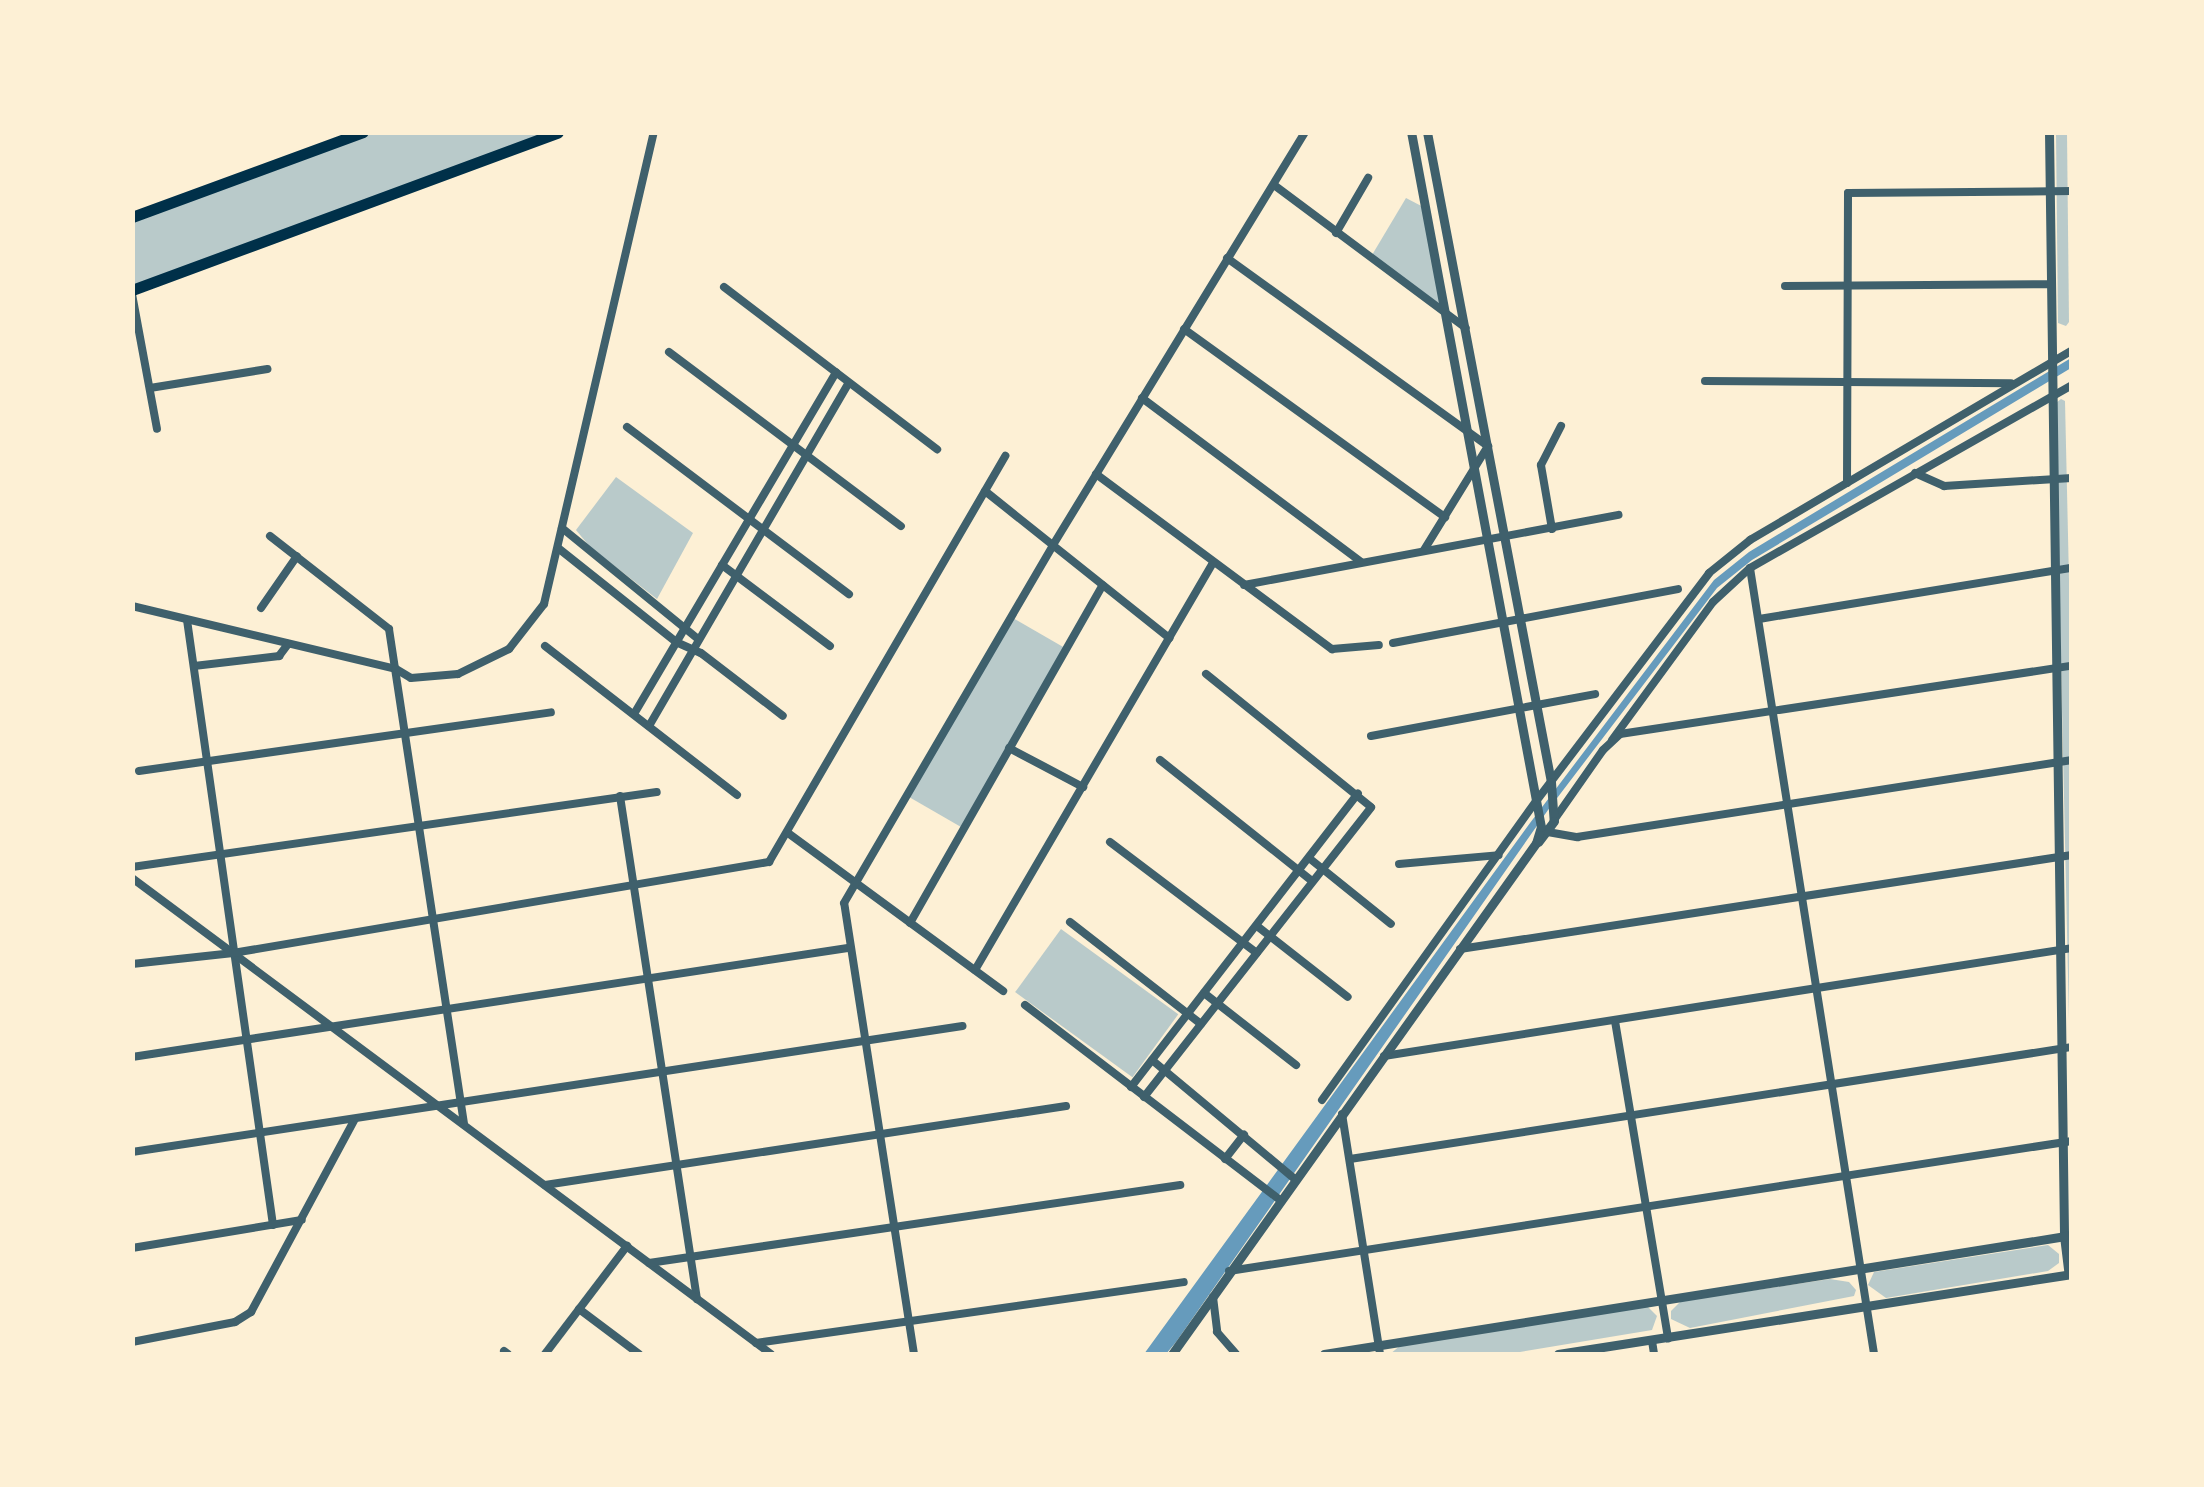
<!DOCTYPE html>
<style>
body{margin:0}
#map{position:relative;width:2204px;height:1487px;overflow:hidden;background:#fdf0d5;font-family:Roboto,sans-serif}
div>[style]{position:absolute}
.green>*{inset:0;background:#b9caca;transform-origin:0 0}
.water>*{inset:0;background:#669bbc}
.minor>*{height:8px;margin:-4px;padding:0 4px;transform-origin:4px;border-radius:4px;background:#3f606c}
.tertiary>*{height:9px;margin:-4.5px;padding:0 4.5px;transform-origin:4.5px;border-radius:4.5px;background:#3f606c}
.trunk>*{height:11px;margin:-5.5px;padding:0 5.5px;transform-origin:5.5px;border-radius:5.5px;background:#003049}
span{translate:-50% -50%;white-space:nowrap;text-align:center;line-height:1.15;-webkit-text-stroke:10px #fdf0d5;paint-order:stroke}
.frame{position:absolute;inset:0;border:135px solid #fdf0d5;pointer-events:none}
</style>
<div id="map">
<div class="green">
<div style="clip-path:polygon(364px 133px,554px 133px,133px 286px,132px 220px)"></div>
<div style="clip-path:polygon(2056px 133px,2067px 133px,2069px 322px,2066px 326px,2058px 323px)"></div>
<div style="clip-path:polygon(1406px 198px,1429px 210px,1449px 312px,1372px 255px)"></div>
<div style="clip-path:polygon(2061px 399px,2065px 401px,2072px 714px,2071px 1109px,2057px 485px,2056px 403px)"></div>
<div style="clip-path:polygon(616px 477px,693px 533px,657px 599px,590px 547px,576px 530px)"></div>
<div style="left:1013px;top:618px;width:60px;height:207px;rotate:30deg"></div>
<div style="left:1061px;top:929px;width:145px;height:78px;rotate:36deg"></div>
<div style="clip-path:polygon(2048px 1245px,2059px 1254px,2059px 1263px,2048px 1271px,1886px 1298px,1868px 1285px,1874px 1272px)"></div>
<div style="clip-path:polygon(1830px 1279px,1849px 1282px,1856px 1290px,1854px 1296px,1690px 1328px,1671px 1319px,1671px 1311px,1681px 1301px)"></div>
<div style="clip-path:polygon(1646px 1305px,1657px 1316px,1652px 1330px,1508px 1354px,1390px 1354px,1401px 1345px)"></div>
</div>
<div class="water">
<div style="clip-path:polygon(2071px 358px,2071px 368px,1752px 560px,1717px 588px,1548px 810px,1176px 1342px,1166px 1354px,1144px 1354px,1530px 823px,1714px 580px,1749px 552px)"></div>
</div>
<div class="minor">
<div style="left:1274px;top:185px;width:239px;rotate:36.7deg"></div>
<div style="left:1336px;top:233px;width:64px;rotate:-59.8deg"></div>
<div style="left:1227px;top:258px;width:322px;rotate:35.8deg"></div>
<div style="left:1488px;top:446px;width:122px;rotate:121.6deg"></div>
<div style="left:1785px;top:286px;width:266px;rotate:-0.4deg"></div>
<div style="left:724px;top:287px;width:268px;rotate:37.3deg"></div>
<div style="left:132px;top:294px;width:137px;rotate:79.5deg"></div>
<div style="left:1184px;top:329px;width:322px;rotate:35.8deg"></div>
<div style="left:669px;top:352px;width:290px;rotate:36.9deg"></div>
<div style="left:1705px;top:381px;width:306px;rotate:0.4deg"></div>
<div style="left:150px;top:388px;width:119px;rotate:-9.2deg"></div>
<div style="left:1142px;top:398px;width:274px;rotate:36.8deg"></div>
<div style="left:627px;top:427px;width:278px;rotate:37deg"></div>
<div style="left:1915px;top:473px;width:32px;rotate:24deg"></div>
<div style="left:1944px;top:486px;width:128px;rotate:-3.6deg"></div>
<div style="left:1096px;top:474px;width:294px;rotate:36.6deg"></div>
<div style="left:1332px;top:649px;width:47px;rotate:-4.9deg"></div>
<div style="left:1847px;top:483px;width:290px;rotate:-89.8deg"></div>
<div style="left:1848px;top:193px;width:224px;rotate:-0.5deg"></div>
<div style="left:985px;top:491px;width:236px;rotate:38.6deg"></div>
<div style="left:562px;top:528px;width:176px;rotate:39.2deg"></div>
<div style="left:1552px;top:529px;width:65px;rotate:-99.8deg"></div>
<div style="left:1541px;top:465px;width:44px;rotate:-62.9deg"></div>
<div style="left:270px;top:536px;width:151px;rotate:38deg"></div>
<div style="left:389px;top:629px;width:501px;rotate:81.38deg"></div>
<div style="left:558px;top:548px;width:151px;rotate:38.5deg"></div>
<div style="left:676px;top:642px;width:27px;rotate:24deg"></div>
<div style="left:701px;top:653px;width:103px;rotate:37.5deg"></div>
<div style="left:722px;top:565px;width:135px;rotate:36.9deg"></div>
<div style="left:1750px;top:568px;width:796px;rotate:81.03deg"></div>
<div style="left:1244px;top:585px;width:381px;rotate:-10.6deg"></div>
<div style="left:132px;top:606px;width:271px;rotate:13.4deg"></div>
<div style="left:396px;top:669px;width:17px;rotate:31deg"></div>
<div style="left:411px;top:678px;width:47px;rotate:-4.9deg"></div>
<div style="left:458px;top:674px;width:57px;rotate:-26.1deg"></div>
<div style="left:509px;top:649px;width:57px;rotate:-52.1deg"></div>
<div style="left:544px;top:604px;width:485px;rotate:-76.9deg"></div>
<div style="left:261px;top:608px;width:63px;rotate:-55.3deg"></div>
<div style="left:1759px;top:619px;width:317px;rotate:-9.3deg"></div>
<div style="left:187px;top:620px;width:611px;rotate:81.91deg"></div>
<div style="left:1393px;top:643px;width:290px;rotate:-10.7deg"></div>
<div style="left:545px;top:646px;width:243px;rotate:37.8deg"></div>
<div style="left:194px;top:666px;width:86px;rotate:-6.7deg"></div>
<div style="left:279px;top:656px;width:15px;rotate:-53deg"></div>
<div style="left:634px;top:714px;width:397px;rotate:-59.4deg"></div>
<div style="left:649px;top:726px;width:397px;rotate:-59.8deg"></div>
<div style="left:1371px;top:736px;width:228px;rotate:-10.6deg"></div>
<div style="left:1612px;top:740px;width:171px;rotate:-53.8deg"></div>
<div style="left:1713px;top:602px;width:50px;rotate:-42.6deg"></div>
<div style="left:1750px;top:568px;width:370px;rotate:-29.6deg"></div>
<div style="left:1009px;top:748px;width:84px;rotate:27.8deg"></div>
<div style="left:1160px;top:760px;width:194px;rotate:38.5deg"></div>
<div style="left:139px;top:771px;width:416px;rotate:-8.1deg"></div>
<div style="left:620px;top:796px;width:509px;rotate:81.3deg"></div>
<div style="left:1554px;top:820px;width:85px;rotate:-55deg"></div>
<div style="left:1603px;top:750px;width:23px;rotate:-43deg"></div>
<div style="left:1620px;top:734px;width:457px;rotate:-8.6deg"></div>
<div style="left:1542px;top:831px;width:36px;rotate:10deg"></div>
<div style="left:1577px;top:837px;width:501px;rotate:-8.84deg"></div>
<div style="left:788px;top:833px;width:267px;rotate:36.3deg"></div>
<div style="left:1110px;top:842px;width:184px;rotate:37.1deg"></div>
<div style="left:1309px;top:858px;width:105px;rotate:38.8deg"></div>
<div style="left:1399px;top:864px;width:100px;rotate:-5.1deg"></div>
<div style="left:132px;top:867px;width:530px;rotate:-8.13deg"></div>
<div style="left:132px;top:878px;width:797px;rotate:36.68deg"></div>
<div style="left:1070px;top:922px;width:166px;rotate:37.9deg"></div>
<div style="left:910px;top:923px;width:389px;rotate:-60.3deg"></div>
<div style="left:1257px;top:926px;width:115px;rotate:38deg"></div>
<div style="left:1460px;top:949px;width:619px;rotate:-8.73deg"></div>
<div style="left:132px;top:964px;width:102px;rotate:-6.2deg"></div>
<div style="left:233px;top:953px;width:544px;rotate:-9.64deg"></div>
<div style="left:769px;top:862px;width:470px;rotate:-59.8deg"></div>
<div style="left:975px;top:970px;width:472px;rotate:-59.7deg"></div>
<div style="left:1204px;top:993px;width:117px;rotate:38deg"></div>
<div style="left:1025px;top:1005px;width:321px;rotate:37.4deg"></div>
<div style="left:1615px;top:1021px;width:322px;rotate:80.5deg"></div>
<div style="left:1384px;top:1056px;width:696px;rotate:-8.92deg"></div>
<div style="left:132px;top:1057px;width:724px;rotate:-8.66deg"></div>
<div style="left:1152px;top:1060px;width:186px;rotate:39.8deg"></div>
<div style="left:1131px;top:1087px;width:371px;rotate:-52.3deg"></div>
<div style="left:1144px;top:1097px;width:368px;rotate:-51.9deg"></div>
<div style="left:1371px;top:807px;width:212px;rotate:-141.1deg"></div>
<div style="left:1322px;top:1100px;width:369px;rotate:-54.4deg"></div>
<div style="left:1537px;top:800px;width:285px;rotate:-52.8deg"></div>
<div style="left:1709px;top:573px;width:53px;rotate:-38.8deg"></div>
<div style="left:1750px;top:540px;width:374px;rotate:-30.5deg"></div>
<div style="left:1342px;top:1114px;width:243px;rotate:81deg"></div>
<div style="left:132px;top:1152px;width:840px;rotate:-8.63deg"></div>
<div style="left:1225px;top:1159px;width:31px;rotate:-52deg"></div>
<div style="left:1350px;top:1159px;width:731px;rotate:-8.82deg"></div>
<div style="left:545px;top:1185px;width:527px;rotate:-8.62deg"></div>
<div style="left:132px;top:1248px;width:172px;rotate:-9.4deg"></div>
<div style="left:649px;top:1263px;width:537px;rotate:-8.36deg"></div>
<div style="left:1229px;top:1271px;width:853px;rotate:-8.77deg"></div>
<div style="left:1213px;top:1297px;width:35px;rotate:83deg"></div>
<div style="left:1217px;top:1332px;width:29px;rotate:49deg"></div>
<div style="left:579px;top:1309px;width:75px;rotate:36.9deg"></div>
<div style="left:1652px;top:1341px;width:13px;rotate:81deg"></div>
<div style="left:132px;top:1342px;width:105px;rotate:-11deg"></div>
<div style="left:235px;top:1322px;width:19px;rotate:-32deg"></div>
<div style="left:251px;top:1312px;width:219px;rotate:-61.7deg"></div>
<div style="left:756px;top:1343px;width:432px;rotate:-8.1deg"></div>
<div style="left:504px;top:1351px;width:5px;rotate:37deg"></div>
<div style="left:545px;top:1354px;width:136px;rotate:-52.8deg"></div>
<div style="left:914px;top:1354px;width:456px;rotate:-98.8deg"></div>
<div style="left:844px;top:903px;width:415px;rotate:-59.7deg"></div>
<div style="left:1053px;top:545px;width:484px;rotate:-58.6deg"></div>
</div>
<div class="tertiary">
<div style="left:1427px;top:132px;width:662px;rotate:79.2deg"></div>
<div style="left:1551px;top:782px;width:39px;rotate:86deg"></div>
<div style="left:1554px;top:821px;width:26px;rotate:127deg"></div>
<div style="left:2049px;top:132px;width:1104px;rotate:89.22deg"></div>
<div style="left:2064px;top:1236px;width:38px;rotate:83deg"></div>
<div style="left:1172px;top:1354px;width:627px;rotate:-54.54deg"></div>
<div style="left:1536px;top:843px;width:17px;rotate:-73deg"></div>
<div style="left:1541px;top:827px;width:707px;rotate:-100.59deg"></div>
<div style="left:1324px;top:1354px;width:757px;rotate:-9.04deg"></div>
<div style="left:1558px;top:1354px;width:520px;rotate:-8.85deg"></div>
</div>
<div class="trunk">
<div style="left:132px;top:217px;width:246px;rotate:-20.2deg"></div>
<div style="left:132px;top:290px;width:454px;rotate:-20.3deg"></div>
</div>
<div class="frame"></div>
</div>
